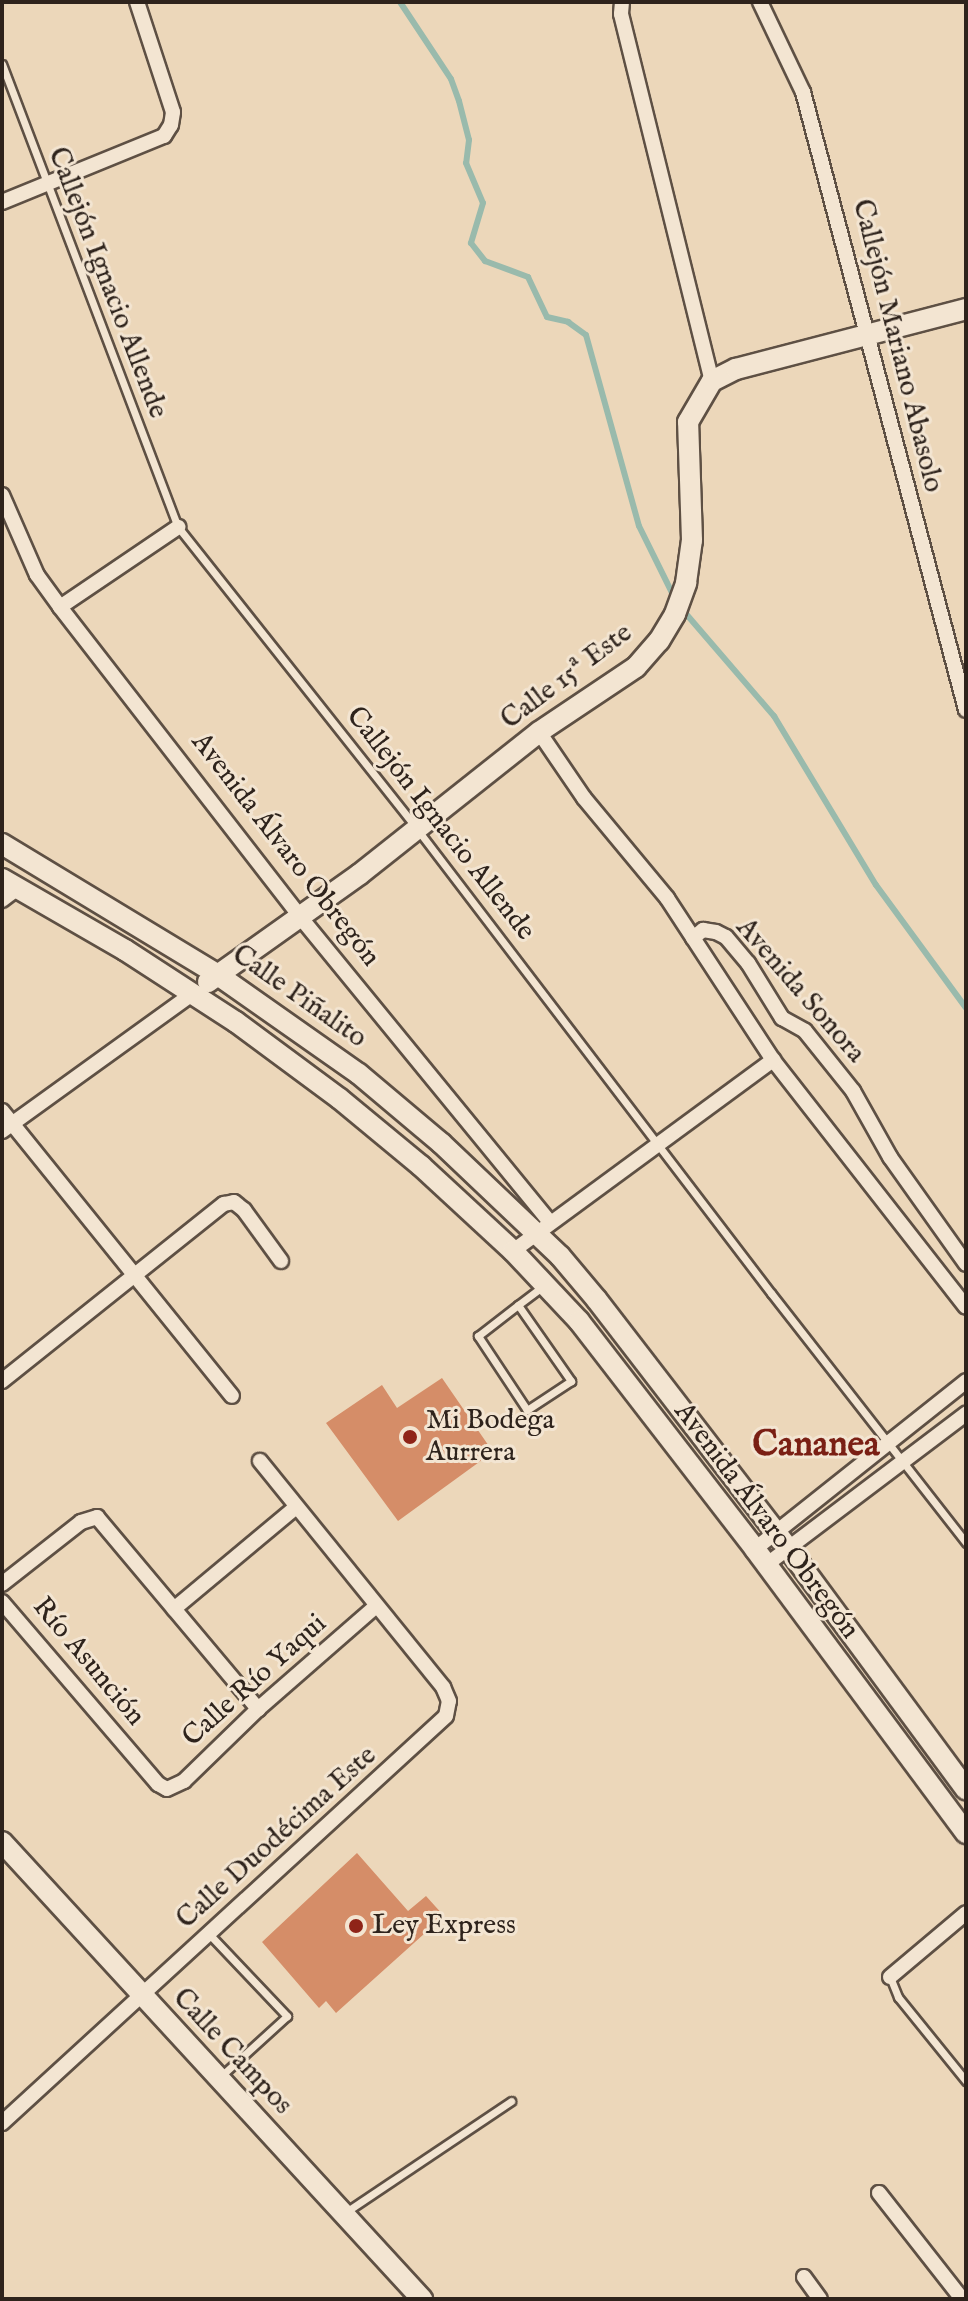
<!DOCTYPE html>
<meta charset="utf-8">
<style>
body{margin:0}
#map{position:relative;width:968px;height:2301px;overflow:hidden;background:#ecd7ba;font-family:"IM FELL English",serif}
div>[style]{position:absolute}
.stream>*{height:6px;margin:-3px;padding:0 3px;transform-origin:3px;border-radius:3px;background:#99baac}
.building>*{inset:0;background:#d58d68}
.roads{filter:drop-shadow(2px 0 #5e5044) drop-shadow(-2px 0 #5e5044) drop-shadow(0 2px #5e5044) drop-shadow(0 -2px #5e5044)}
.lane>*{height:7px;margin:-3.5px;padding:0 3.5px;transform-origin:3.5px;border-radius:3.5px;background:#f3e5d2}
.street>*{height:14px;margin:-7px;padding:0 7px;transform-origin:7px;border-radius:7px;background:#f3e5d2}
.secondary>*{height:20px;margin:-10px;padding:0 10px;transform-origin:10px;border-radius:10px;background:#f3e5d2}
.dots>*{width:22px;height:22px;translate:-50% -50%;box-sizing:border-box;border:4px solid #f3e5d2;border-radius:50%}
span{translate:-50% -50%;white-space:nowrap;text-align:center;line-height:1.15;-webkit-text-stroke:6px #f3e5d2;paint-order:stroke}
.street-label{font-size:28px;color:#2e231c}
.poi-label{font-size:28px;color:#2e231c}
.left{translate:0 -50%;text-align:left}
.district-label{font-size:36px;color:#7a1f14;font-weight:700}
.frame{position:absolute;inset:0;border:4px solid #2e231c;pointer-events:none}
</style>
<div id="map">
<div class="stream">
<div style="left:400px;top:2px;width:92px;rotate:56.5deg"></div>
<div style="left:451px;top:79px;width:23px;rotate:70deg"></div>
<div style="left:459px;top:101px;width:40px;rotate:75.6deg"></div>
<div style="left:469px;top:140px;width:23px;rotate:97deg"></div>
<div style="left:466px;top:163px;width:43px;rotate:67deg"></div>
<div style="left:483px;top:203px;width:42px;rotate:106.7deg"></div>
<div style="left:471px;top:243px;width:23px;rotate:52deg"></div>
<div style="left:485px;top:261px;width:46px;rotate:20.4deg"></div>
<div style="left:528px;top:277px;width:44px;rotate:64.6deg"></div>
<div style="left:547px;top:317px;width:22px;rotate:13deg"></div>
<div style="left:568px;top:322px;width:22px;rotate:36deg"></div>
<div style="left:586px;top:335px;width:198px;rotate:74.5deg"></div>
<div style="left:639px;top:526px;width:81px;rotate:63.7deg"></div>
<div style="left:681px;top:608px;width:143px;rotate:49.3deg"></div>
<div style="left:774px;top:716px;width:197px;rotate:58.9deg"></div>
<div style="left:876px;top:885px;width:152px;rotate:53.8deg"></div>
</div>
<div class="building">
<div style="clip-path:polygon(442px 1378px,493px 1452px,398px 1521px,326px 1423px,382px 1385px,397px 1408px)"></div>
<div style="clip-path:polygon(357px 1853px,408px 1911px,426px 1896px,444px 1916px,336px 2013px,326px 2001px,319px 2008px,262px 1942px)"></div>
</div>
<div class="roads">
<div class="lane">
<div style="left:2px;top:64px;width:495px;rotate:69.2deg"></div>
<div style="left:178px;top:527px;width:385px;rotate:51.6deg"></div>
<div style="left:417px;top:829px;width:584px;rotate:52.66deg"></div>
<div style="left:771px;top:1293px;width:317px;rotate:52deg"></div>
<div style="left:518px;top:1305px;width:93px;rotate:55.1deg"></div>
<div style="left:571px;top:1381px;width:53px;rotate:146.6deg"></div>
<div style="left:527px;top:1410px;width:89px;rotate:-123.5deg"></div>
<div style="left:478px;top:1336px;width:51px;rotate:-37.8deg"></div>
<div style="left:518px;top:1305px;width:31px;rotate:-37deg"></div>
<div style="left:210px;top:1935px;width:112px;rotate:46.5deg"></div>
<div style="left:287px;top:2016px;width:91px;rotate:137.7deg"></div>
<div style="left:890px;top:1977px;width:22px;rotate:68deg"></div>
<div style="left:898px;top:1997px;width:108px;rotate:51deg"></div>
<div style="left:346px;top:2212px;width:199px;rotate:-33.9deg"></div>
</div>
<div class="street">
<div style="left:622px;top:2px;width:12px;rotate:95deg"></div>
<div style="left:621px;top:14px;width:378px;rotate:76.1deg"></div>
<div style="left:760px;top:2px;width:100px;rotate:64.5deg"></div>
<div style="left:803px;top:92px;width:639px;rotate:75.22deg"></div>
<div style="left:2px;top:202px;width:175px;rotate:-22.2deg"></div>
<div style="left:164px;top:136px;width:13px;rotate:-58deg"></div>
<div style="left:171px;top:125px;width:13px;rotate:-81deg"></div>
<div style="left:173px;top:112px;width:116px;rotate:-108.1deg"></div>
<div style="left:2px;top:495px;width:87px;rotate:66.4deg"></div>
<div style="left:37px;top:575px;width:39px;rotate:54deg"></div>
<div style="left:60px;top:607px;width:393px;rotate:52.2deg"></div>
<div style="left:301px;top:918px;width:393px;rotate:50.7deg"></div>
<div style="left:60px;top:607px;width:143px;rotate:-34.1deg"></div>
<div style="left:539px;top:732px;width:80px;rotate:55.7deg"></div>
<div style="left:584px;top:798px;width:130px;rotate:50.3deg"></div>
<div style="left:667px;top:898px;width:194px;rotate:56.8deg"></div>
<div style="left:773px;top:1060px;width:313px;rotate:52deg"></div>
<div style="left:2px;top:900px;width:20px;rotate:-37deg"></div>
<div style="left:693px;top:938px;width:13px;rotate:-39deg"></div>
<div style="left:703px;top:930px;width:13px;rotate:9deg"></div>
<div style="left:716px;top:932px;width:11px;rotate:27deg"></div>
<div style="left:726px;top:937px;width:34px;rotate:50deg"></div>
<div style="left:748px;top:963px;width:65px;rotate:58.3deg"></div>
<div style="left:782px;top:1018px;width:26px;rotate:29deg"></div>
<div style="left:805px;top:1031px;width:77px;rotate:51.3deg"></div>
<div style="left:853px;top:1091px;width:76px;rotate:60.7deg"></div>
<div style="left:890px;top:1157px;width:131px;rotate:54.6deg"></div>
<div style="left:2px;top:1111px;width:366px;rotate:51.1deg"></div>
<div style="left:2px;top:1131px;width:236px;rotate:-35.8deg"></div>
<div style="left:513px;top:1251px;width:323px;rotate:-36.3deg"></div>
<div style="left:2px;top:1381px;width:284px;rotate:-38.6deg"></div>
<div style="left:224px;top:1204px;width:10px;rotate:-11deg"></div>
<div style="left:234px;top:1202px;width:13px;rotate:39deg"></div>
<div style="left:244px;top:1210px;width:63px;rotate:54deg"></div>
<div style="left:755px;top:1549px;width:270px;rotate:-38.5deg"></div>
<div style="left:766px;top:1565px;width:251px;rotate:-37.1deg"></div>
<div style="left:2px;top:1584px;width:100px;rotate:-38.1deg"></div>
<div style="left:81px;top:1522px;width:17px;rotate:-17deg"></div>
<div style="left:97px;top:1517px;width:251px;rotate:50deg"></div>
<div style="left:2px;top:1602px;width:240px;rotate:49.4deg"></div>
<div style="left:158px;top:1784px;width:10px;rotate:29deg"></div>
<div style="left:167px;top:1789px;width:19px;rotate:-25deg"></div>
<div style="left:184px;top:1781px;width:103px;rotate:-44.2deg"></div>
<div style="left:258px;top:1709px;width:157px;rotate:-41.1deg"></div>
<div style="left:174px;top:1609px;width:159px;rotate:-39.9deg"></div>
<div style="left:890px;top:1977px;width:99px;rotate:-40.1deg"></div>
<div style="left:2px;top:2123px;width:602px;rotate:-42.51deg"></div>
<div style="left:446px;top:1716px;width:15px;rotate:-79deg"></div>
<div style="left:449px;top:1701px;width:15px;rotate:-113deg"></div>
<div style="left:443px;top:1687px;width:291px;rotate:-129deg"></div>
<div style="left:879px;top:2193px;width:135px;rotate:51.9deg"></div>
<div style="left:804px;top:2277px;width:27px;rotate:54deg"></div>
</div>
<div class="secondary">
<div style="left:2px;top:844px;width:253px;rotate:31.2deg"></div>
<div style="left:218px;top:975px;width:172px;rotate:35.1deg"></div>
<div style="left:359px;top:1074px;width:107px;rotate:40.1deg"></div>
<div style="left:441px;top:1143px;width:164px;rotate:43.5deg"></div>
<div style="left:560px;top:1256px;width:57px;rotate:49.9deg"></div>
<div style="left:597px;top:1300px;width:313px;rotate:52.4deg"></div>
<div style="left:788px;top:1548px;width:300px;rotate:53.6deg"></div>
<div style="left:2px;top:879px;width:142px;rotate:30deg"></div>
<div style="left:125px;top:950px;width:132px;rotate:33deg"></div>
<div style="left:236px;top:1022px;width:129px;rotate:36.5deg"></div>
<div style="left:340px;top:1099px;width:105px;rotate:39.6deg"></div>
<div style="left:421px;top:1166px;width:125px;rotate:42.7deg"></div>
<div style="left:513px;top:1251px;width:96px;rotate:46.7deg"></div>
<div style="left:579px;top:1321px;width:288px;rotate:52.3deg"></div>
<div style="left:755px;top:1549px;width:354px;rotate:53.4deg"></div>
<div style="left:208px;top:982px;width:186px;rotate:-35.4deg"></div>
<div style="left:360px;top:874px;width:228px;rotate:-38.4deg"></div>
<div style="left:539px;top:732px;width:117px;rotate:-33.8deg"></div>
<div style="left:636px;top:667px;width:35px;rotate:-49deg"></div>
<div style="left:659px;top:641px;width:31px;rotate:-59deg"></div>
<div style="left:675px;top:614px;width:33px;rotate:-70deg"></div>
<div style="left:686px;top:583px;width:43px;rotate:-82.1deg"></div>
<div style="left:692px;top:540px;width:118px;rotate:-91.9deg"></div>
<div style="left:688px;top:422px;width:48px;rotate:-59.7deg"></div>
<div style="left:712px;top:381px;width:27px;rotate:-27deg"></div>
<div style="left:736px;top:369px;width:238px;rotate:-14.6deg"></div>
<div style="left:2px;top:1842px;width:621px;rotate:47.42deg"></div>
</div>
</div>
<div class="dots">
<div style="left:410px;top:1437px;background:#8f2418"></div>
<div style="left:356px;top:1926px;background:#8f2418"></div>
</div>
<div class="street-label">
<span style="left:107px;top:283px;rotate:69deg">Callejón Ignacio Allende</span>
<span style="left:897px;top:346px;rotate:76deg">Callejón Mariano Abasolo</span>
<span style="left:567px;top:677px;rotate:-37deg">Calle 15ª Este</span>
<span style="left:440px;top:824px;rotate:52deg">Callejón Ignacio Allende</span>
<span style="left:285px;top:850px;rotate:52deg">Avenida Álvaro Obregón</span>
<span style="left:800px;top:991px;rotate:49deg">Avenida Sonora</span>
<span style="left:299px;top:997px;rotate:35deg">Calle Piñalito</span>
<span style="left:766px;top:1521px;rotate:53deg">Avenida Álvaro Obregón</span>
<span style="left:88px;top:1662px;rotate:50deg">Río Asunción</span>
<span style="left:255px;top:1681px;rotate:-42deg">Calle Río Yaqui</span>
<span style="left:277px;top:1838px;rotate:-42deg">Calle Duodécima Este</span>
<span style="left:232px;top:2052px;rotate:47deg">Calle Campos</span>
</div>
<div class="poi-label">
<span class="left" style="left:426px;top:1437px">Mi Bodega<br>Aurrera</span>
<span class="left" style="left:372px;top:1926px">Ley Express</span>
</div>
<div class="district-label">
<span style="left:816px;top:1446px">Cananea</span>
</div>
<div class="frame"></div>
</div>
